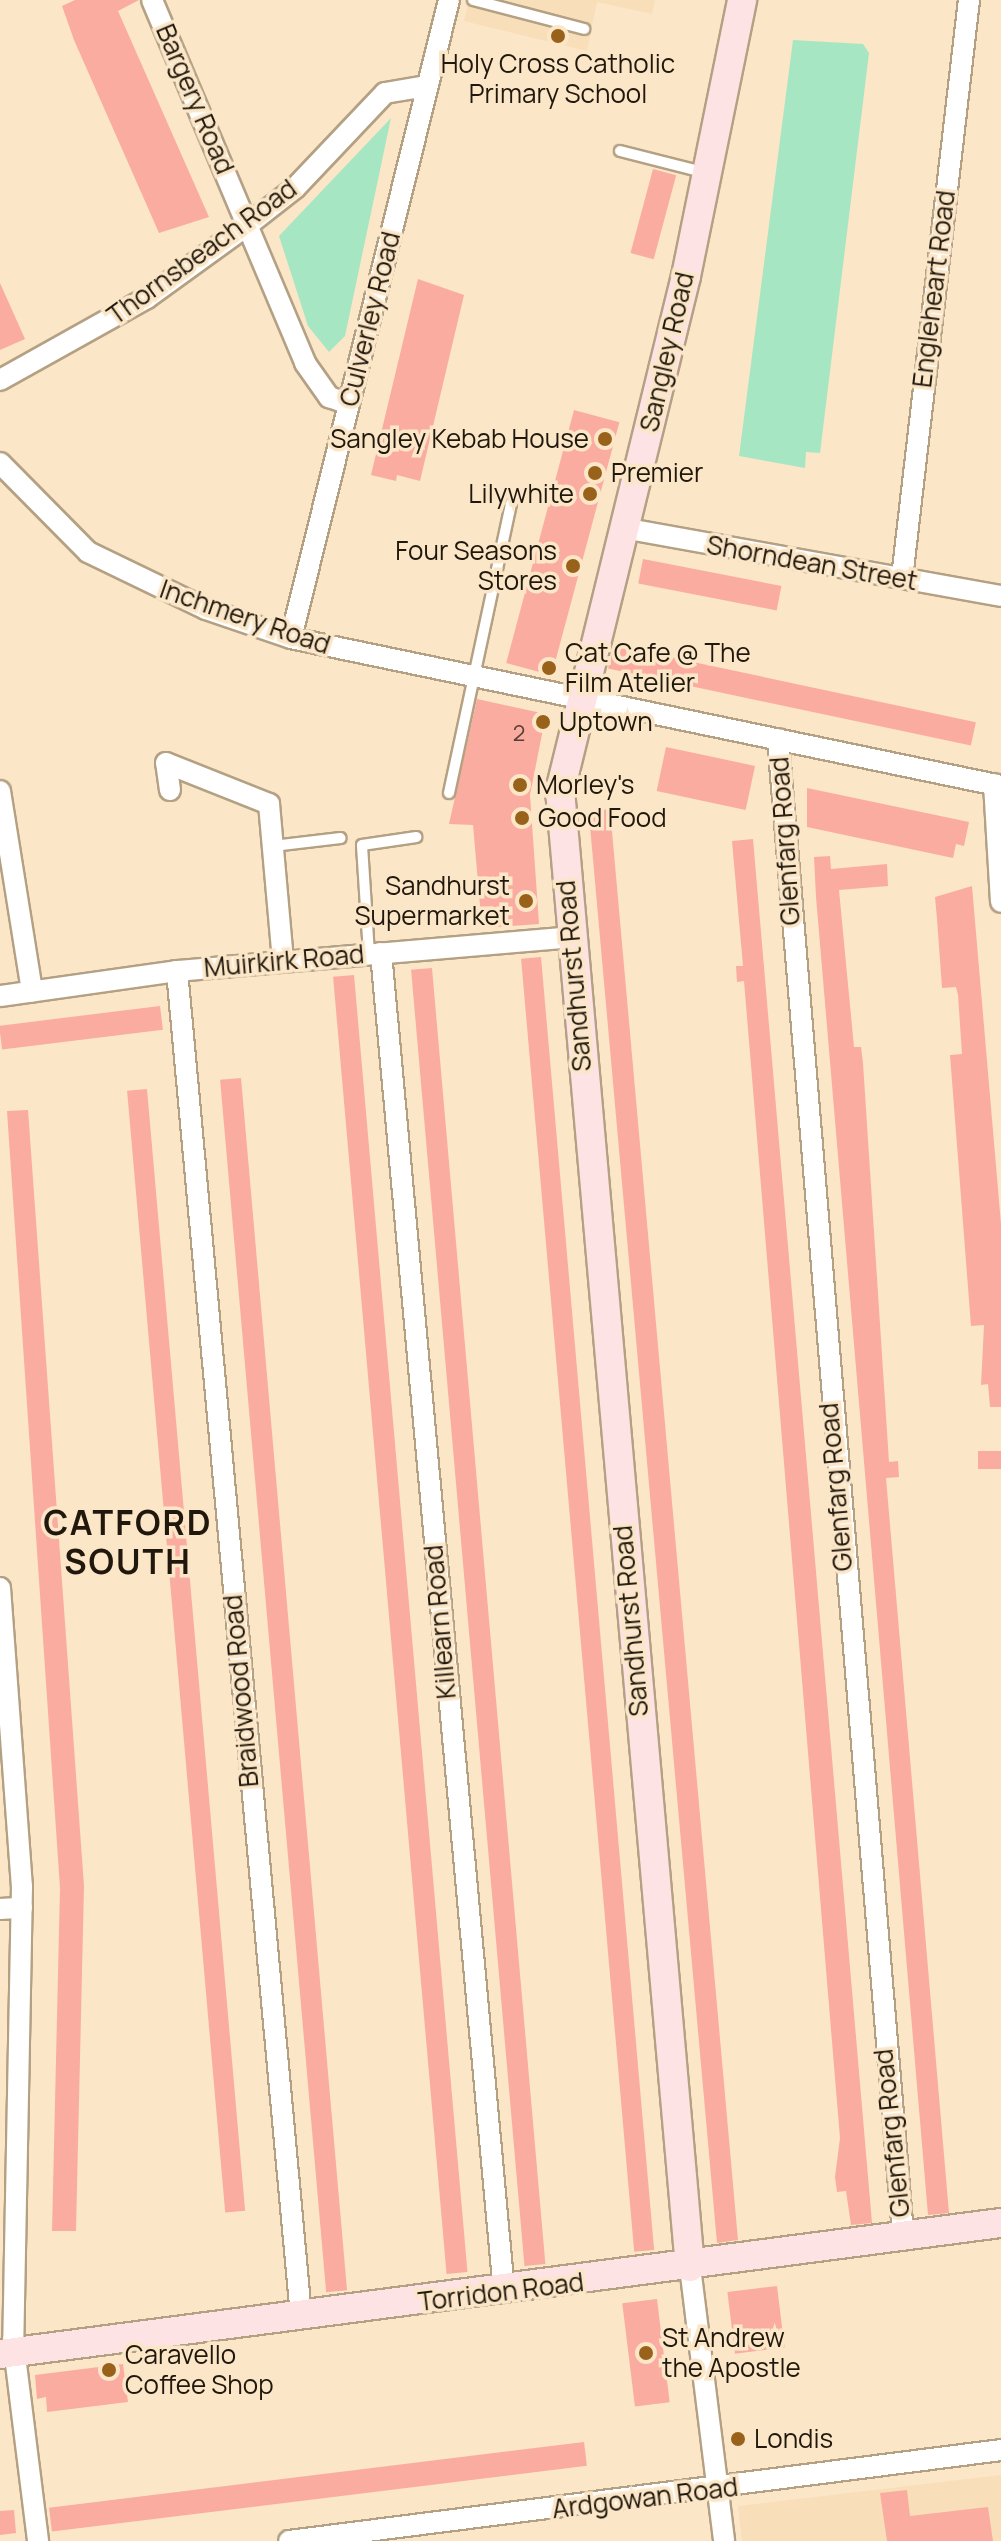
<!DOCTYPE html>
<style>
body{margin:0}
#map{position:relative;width:1001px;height:2541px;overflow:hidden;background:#fbe6c8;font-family:Manrope,sans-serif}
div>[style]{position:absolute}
.built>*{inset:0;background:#f8deb9}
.green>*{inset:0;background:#a7e6c2}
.building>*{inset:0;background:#fbaca1;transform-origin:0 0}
.roads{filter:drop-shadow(2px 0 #b4a083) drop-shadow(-2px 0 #b4a083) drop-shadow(0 2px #b4a083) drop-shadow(0 -2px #b4a083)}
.lane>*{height:10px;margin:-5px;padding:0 5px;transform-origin:5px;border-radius:5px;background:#fff}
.street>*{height:20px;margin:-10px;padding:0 10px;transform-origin:10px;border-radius:10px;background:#fff}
.secondary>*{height:28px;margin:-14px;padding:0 14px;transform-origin:14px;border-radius:14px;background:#fee3e5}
.dots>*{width:22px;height:22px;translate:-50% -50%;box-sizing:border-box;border:4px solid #fbe6c8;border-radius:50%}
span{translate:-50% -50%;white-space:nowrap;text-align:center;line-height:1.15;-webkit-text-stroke:7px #fbe6c8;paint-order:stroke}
.number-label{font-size:22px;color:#573d32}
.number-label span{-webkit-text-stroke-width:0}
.poi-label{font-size:26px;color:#20180d}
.right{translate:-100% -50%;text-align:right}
.left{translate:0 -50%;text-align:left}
.street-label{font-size:26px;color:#20180d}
.district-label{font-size:34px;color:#20180d;font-weight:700;letter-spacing:2px}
</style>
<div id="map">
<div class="built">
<div style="clip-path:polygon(469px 0,655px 0,652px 14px,597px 2px,587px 51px,464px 21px)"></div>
<div style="clip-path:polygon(1001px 2475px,1001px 2541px,742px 2541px,738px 2506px)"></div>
</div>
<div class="green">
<div style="clip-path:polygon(793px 40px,863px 44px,869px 53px,820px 453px,806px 452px,805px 468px,739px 456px)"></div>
<div style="clip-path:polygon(391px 118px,345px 336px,329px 352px,308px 326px,279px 236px)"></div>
</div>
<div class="building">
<div style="clip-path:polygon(75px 0,139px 0,118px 11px,209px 217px,159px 233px,74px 40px,62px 6px)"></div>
<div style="left:653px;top:169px;width:24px;height:87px;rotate:15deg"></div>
<div style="clip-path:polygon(418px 279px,464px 295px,420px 481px,397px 475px,396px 481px,371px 475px)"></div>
<div style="clip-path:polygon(0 283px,25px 339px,0 350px)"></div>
<div style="left:574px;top:410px;width:47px;height:262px;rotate:15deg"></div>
<div style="left:643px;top:559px;width:141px;height:25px;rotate:11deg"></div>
<div style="left:613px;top:645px;width:371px;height:24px;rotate:12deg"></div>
<div style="clip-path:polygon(477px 699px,546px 714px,530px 795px,539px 924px,482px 928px,473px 825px,449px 824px)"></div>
<div style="left:666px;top:747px;width:91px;height:45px;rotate:12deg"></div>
<div style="clip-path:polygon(807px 788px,969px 822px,964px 846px,956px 844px,953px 858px,807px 827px)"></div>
<div style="clip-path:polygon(610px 809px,738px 2240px,717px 2243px,590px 826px,589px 811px)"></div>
<div style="clip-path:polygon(753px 839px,872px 2223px,851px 2225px,846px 2191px,837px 2192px,835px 2177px,840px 2138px,744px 981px,737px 982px,736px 966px,743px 966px,732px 841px)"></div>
<div style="clip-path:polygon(830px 856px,831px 869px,887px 864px,888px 886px,839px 890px,854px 1047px,861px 1047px,863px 1063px,889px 1462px,898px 1461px,899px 1477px,886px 1478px,949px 2213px,928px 2215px,816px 897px,814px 857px)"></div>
<div style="clip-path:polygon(972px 886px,1001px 1224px,1001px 1407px,990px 1407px,988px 1384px,981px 1385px,984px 1325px,971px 1326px,950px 1055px,962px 1054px,958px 995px,956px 987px,942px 988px,937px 919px,935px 897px)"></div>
<div style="left:541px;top:957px;width:1298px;height:20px;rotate:85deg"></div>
<div style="left:432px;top:968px;width:1301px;height:21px;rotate:85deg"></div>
<div style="left:354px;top:975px;width:1302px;height:21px;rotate:85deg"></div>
<div style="left:160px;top:1006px;width:24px;height:162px;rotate:83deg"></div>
<div style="left:241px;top:1078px;width:1217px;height:21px;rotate:85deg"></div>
<div style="left:147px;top:1089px;width:1126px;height:20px;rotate:85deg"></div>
<div style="clip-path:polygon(28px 1110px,84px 1886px,76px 2231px,52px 2231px,60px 1888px,7px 1111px)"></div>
<div style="left:1001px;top:1451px;width:18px;height:23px;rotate:90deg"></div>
<div style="left:777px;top:2286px;width:62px;height:50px;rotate:83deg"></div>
<div style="left:657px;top:2299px;width:104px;height:35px;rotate:83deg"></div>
<div style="clip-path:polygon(123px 2364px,128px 2402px,47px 2412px,46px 2397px,37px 2399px,35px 2375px)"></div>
<div style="left:584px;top:2442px;width:24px;height:539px;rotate:83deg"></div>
<div style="clip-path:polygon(907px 2490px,910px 2516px,988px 2507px,993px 2541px,887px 2541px,880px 2493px)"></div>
<div style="clip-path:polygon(14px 2510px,16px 2533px,0 2535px,0 2511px)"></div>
</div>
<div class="roads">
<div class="lane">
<div style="left:473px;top:0;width:115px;rotate:14.6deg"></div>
<div style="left:620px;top:151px;width:86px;rotate:14.2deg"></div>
<div style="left:449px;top:793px;width:297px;rotate:-77.9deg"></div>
<div style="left:273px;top:846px;width:68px;rotate:-6.7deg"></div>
<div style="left:369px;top:954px;width:109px;rotate:-93.7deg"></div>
<div style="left:362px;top:845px;width:55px;rotate:-8.4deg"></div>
</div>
<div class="street">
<div style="left:152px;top:0;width:394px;rotate:67.1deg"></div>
<div style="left:305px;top:363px;width:42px;rotate:54.8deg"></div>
<div style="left:329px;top:397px;width:21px;rotate:19deg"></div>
<div style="left:0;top:380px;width:168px;rotate:-29.2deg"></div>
<div style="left:147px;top:298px;width:125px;rotate:-35.9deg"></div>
<div style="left:248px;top:225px;width:60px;rotate:-38.2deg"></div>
<div style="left:295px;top:188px;width:131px;rotate:-46.5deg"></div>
<div style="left:385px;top:93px;width:43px;rotate:-9.5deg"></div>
<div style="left:0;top:463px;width:125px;rotate:45.3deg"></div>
<div style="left:88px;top:552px;width:131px;rotate:25.8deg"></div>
<div style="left:206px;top:609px;width:90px;rotate:18.8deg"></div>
<div style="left:291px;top:638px;width:725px;rotate:11.77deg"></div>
<div style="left:623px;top:528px;width:384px;rotate:10.2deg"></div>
<div style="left:902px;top:578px;width:582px;rotate:-83.39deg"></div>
<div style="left:291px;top:638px;width:657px;rotate:-76.09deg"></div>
<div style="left:778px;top:739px;width:1500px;rotate:85.22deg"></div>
<div style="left:994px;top:784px;width:118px;rotate:86.6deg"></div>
<div style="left:170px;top:790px;width:27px;rotate:-98deg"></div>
<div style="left:166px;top:763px;width:111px;rotate:21.7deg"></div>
<div style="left:269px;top:804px;width:158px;rotate:84.9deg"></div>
<div style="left:0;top:791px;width:203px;rotate:80.9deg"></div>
<div style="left:381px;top:953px;width:1345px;rotate:84.75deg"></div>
<div style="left:177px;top:971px;width:1351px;rotate:84.73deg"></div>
<div style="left:0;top:996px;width:179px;rotate:-8deg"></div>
<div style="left:177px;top:971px;width:394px;rotate:-4.9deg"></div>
<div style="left:0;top:1588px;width:299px;rotate:85.8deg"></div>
<div style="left:22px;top:1886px;width:454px;rotate:91.1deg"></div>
<div style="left:13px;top:2340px;width:203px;rotate:82.9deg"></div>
<div style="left:0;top:1909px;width:22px;rotate:-3deg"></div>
<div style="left:690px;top:2267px;width:276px;rotate:82.9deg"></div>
<div style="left:289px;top:2541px;width:718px;rotate:-7.28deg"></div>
</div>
<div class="secondary">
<div style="left:690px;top:2267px;width:1482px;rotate:-95.03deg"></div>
<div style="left:560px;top:791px;width:530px;rotate:-76.25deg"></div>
<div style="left:686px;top:276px;width:282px;rotate:-78.5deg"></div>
<div style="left:0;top:2354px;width:1010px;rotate:-7.46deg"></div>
</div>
</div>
<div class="dots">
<div style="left:558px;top:36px;background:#98621a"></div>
<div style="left:605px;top:439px;background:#98621a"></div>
<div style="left:595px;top:473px;background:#98621a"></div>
<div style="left:590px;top:494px;background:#98621a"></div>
<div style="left:573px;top:566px;background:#98621a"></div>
<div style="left:549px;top:668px;background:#98621a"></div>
<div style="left:543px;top:722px;background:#98621a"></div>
<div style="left:520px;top:785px;background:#98621a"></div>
<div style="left:522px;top:818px;background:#98621a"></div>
<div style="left:526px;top:901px;background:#98621a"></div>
<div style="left:646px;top:2353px;background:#98621a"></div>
<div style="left:109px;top:2370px;background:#98621a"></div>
<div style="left:738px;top:2439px;background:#98621a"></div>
</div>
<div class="number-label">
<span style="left:519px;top:734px">2</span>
</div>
<div class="poi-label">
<span style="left:558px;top:79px">Holy Cross Catholic<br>Primary School</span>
<span class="right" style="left:589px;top:439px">Sangley Kebab House</span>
<span class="left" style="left:611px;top:473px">Premier</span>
<span class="right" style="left:574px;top:494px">Lilywhite</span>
<span class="right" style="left:557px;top:566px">Four Seasons<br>Stores</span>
<span class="left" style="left:565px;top:668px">Cat Cafe @ The<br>Film Atelier</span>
<span class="left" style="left:559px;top:722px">Uptown</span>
<span class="left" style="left:536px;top:785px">Morley's</span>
<span class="left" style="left:538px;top:818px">Good Food</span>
<span class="right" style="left:510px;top:901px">Sandhurst<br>Supermarket</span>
<span class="left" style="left:662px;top:2353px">St Andrew<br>the Apostle</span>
<span class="left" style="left:125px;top:2370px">Caravello<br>Coffee Shop</span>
<span class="left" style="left:754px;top:2439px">Londis</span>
</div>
<div class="street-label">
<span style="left:195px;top:99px;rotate:67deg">Bargery Road</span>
<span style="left:202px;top:252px;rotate:-36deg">Thornsbeach Road</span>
<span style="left:934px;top:289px;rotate:-83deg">Engleheart Road</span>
<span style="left:370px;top:319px;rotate:-76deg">Culverley Road</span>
<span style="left:667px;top:352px;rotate:-77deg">Sangley Road</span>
<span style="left:812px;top:563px;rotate:10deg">Shorndean Street</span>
<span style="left:245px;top:617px;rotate:19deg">Inchmery Road</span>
<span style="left:785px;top:841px;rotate:-94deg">Glenfarg Road</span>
<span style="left:284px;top:961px;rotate:-5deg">Muirkirk Road</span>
<span style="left:574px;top:976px;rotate:-95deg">Sandhurst Road</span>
<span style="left:836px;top:1487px;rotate:-95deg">Glenfarg Road</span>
<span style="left:631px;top:1621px;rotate:-95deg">Sandhurst Road</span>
<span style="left:440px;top:1622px;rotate:-95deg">Killearn Road</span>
<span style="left:241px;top:1691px;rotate:-95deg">Braidwood Road</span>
<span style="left:892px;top:2133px;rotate:-96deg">Glenfarg Road</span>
<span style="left:501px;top:2292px;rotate:-7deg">Torridon Road</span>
<span style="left:645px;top:2498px;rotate:-7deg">Ardgowan Road</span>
</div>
<div class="district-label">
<span style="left:128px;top:1542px">CATFORD<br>SOUTH</span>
</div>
</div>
